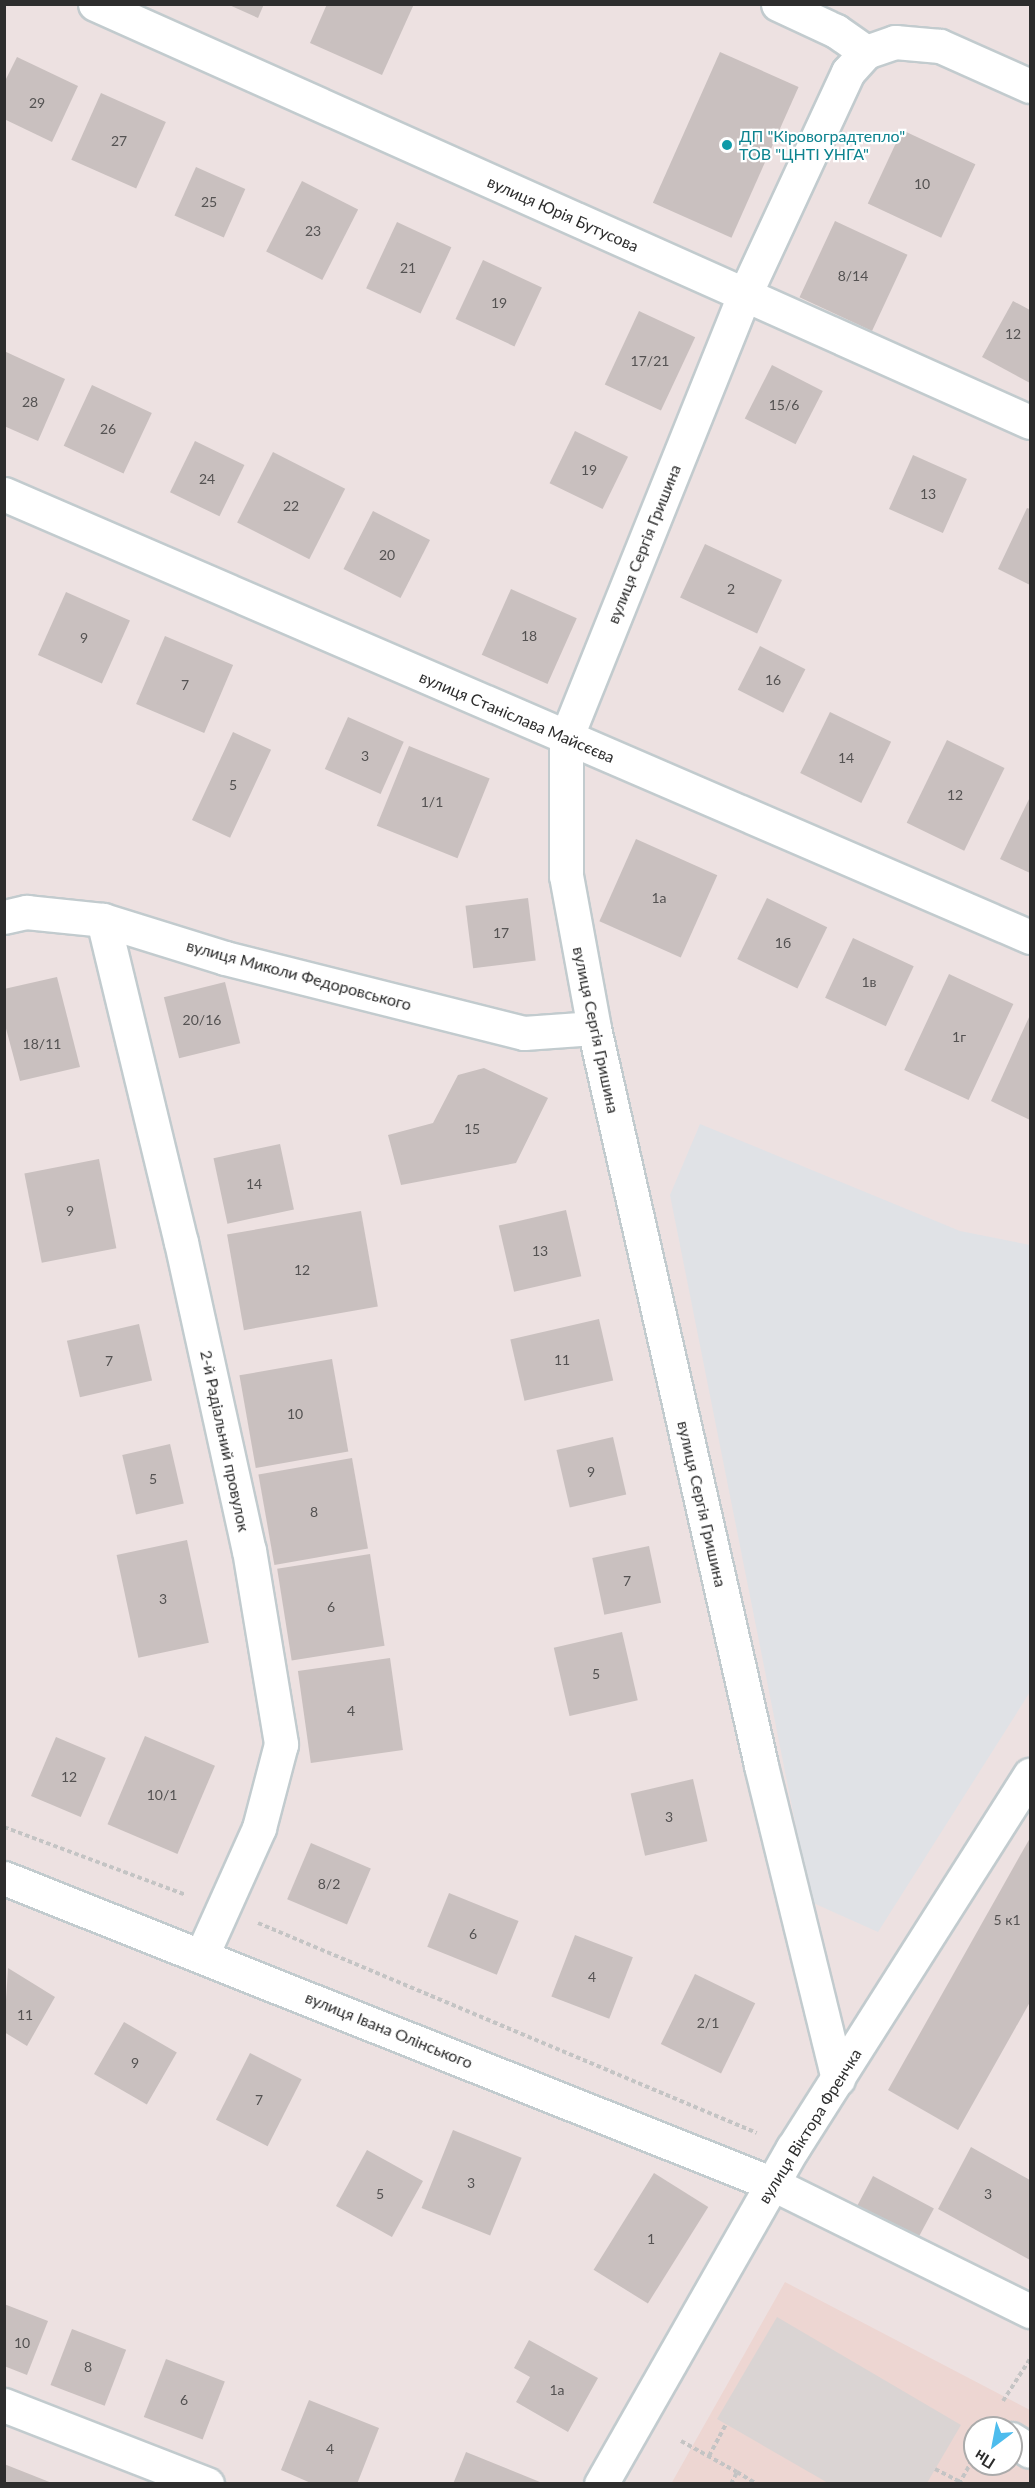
<!DOCTYPE html>
<meta charset="utf-8">
<style>
body{margin:0}
#map{position:relative;width:1035px;height:2488px;overflow:hidden;background:#ede1e1;font-family:Lato,sans-serif}
div>[style]{position:absolute}
.industrial>*{inset:0;background:#e0e2e6}
.education>*{inset:0;background:#edd6d2}
.plaza>*{inset:0;background:#dad4d3}
.building>*{inset:0;background:#c9c0bf;transform-origin:0 0}
.path>*{height:4px;margin-top:-2px;transform-origin:0;background:repeating-linear-gradient(90deg,#c4c4c4 0 4.5px,transparent 0 7.5px)}
.roads{filter:drop-shadow(2px 0 #c2cbce) drop-shadow(-2px 0 #c2cbce) drop-shadow(0 2px #c2cbce) drop-shadow(0 -2px #c2cbce)}
.minor>*{height:33px;margin:-16.5px;padding:0 16.5px;transform-origin:16.5px;border-radius:16.5px;background:#fff}
.dots>*{width:16px;height:16px;translate:-50% -50%;box-sizing:border-box;border:3px solid #fff;border-radius:50%}
span{translate:-50% -50%;white-space:nowrap;text-align:center;line-height:1.15;-webkit-text-stroke:4.5px #fff;paint-order:stroke}
.number-label{font-size:14px;color:#545252}
.number-label span{-webkit-text-stroke-width:0}
.culture-label{font-size:16px;color:#0d838f}
.left{translate:0 -50%;text-align:left}
.street-label{font-size:16px;color:#2d2d2d}
.frame{position:absolute;inset:0;border:6px solid #2d2d2d;pointer-events:none}
.north{position:absolute;left:963px;top:2416px;width:60px;height:60px;box-sizing:border-box;background:#fff;border:2px solid #ababab;border-radius:50%;rotate:212deg;font-size:16px;font-weight:700;line-height:24px;text-align:center;color:#2d2d2d}
.north::after{content:'';display:block;margin:auto;width:21px;height:27px;background:#4dbced;clip-path:polygon(50% 0,100% 100%,50% 72%,0 100%)}
</style>
<div id="map">
<div class="industrial">
<div style="clip-path:polygon(700px 1124px,960px 1231px,1030px 1245px,1030px 1692px,878px 1932px,811px 1902px,670px 1195px)"></div>
</div>
<div class="education">
<div style="clip-path:polygon(evenodd,785px 2282px,1030px 2410px,1030px 2483px,671px 2484px,785px 2282px,975px 2428px,1011px 2428px,1011px 2464px,975px 2464px,975px 2428px)"></div>
</div>
<div class="plaza">
<div style="clip-path:polygon(777px 2317px,961px 2425px,927px 2483px,828px 2483px,717px 2419px)"></div>
</div>
<div class="building">
<div style="clip-path:polygon(227px 4px,264px 4px,258px 18px)"></div>
<div style="clip-path:polygon(327px 4px,414px 4px,382px 75px,310px 43px)"></div>
<div style="left:720px;top:52px;width:86px;height:165px;rotate:24deg"></div>
<div style="clip-path:polygon(17px 57px,78px 86px,52px 142px,4px 119px,4px 83px)"></div>
<div style="left:101px;top:93px;width:71px;height:73px;rotate:24deg"></div>
<div style="left:902px;top:130px;width:81px;height:81px;rotate:25deg"></div>
<div style="left:196px;top:167px;width:54px;height:53px;rotate:24deg"></div>
<div style="left:302px;top:181px;width:63px;height:79px;rotate:27deg"></div>
<div style="left:835px;top:221px;width:80px;height:84px;rotate:25deg"></div>
<div style="left:397px;top:222px;width:60px;height:73px;rotate:25deg"></div>
<div style="left:483px;top:260px;width:65px;height:65px;rotate:25deg"></div>
<div style="clip-path:polygon(1013px 301px,1030px 310px,1030px 383px,982px 357px)"></div>
<div style="left:639px;top:311px;width:62px;height:81px;rotate:25deg"></div>
<div style="clip-path:polygon(4px 351px,65px 379px,38px 441px,4px 426px)"></div>
<div style="left:772px;top:365px;width:57px;height:60px;rotate:27deg"></div>
<div style="left:92px;top:385px;width:66px;height:67px;rotate:25deg"></div>
<div style="left:575px;top:431px;width:59px;height:58px;rotate:26deg"></div>
<div style="left:195px;top:441px;width:55px;height:57px;rotate:26deg"></div>
<div style="left:273px;top:452px;width:81px;height:79px;rotate:27deg"></div>
<div style="left:913px;top:455px;width:59px;height:59px;rotate:24deg"></div>
<div style="clip-path:polygon(1027px 508px,1030px 509px,1030px 585px,998px 569px)"></div>
<div style="left:373px;top:511px;width:64px;height:65px;rotate:27deg"></div>
<div style="left:705px;top:544px;width:85px;height:59px;rotate:25deg"></div>
<div style="left:511px;top:589px;width:72px;height:72px;rotate:24deg"></div>
<div style="left:66px;top:592px;width:70px;height:69px;rotate:24deg"></div>
<div style="left:165px;top:636px;width:74px;height:74px;rotate:23deg"></div>
<div style="left:760px;top:646px;width:51px;height:49px;rotate:27deg"></div>
<div style="left:830px;top:712px;width:68px;height:68px;rotate:26deg"></div>
<div style="left:348px;top:717px;width:61px;height:57px;rotate:24deg"></div>
<div style="left:233px;top:732px;width:42px;height:97px;rotate:25deg"></div>
<div style="left:947px;top:740px;width:64px;height:92px;rotate:26deg"></div>
<div style="left:409px;top:746px;width:87px;height:86px;rotate:22deg"></div>
<div style="clip-path:polygon(1030px 797px,1030px 873px,1000px 859px)"></div>
<div style="left:636px;top:839px;width:89px;height:90px;rotate:24deg"></div>
<div style="left:528px;top:898px;width:63px;height:63px;rotate:83deg"></div>
<div style="left:767px;top:898px;width:67px;height:68px;rotate:26deg"></div>
<div style="left:853px;top:938px;width:67px;height:66px;rotate:25deg"></div>
<div style="left:949px;top:974px;width:71px;height:106px;rotate:25deg"></div>
<div style="clip-path:polygon(57px 977px,80px 1067px,20px 1081px,4px 1021px,4px 989px)"></div>
<div style="left:225px;top:982px;width:63px;height:63px;rotate:76deg"></div>
<div style="clip-path:polygon(1030px 1015px,1030px 1120px,991px 1101px)"></div>
<div style="clip-path:polygon(484px 1068px,548px 1098px,516px 1163px,401px 1185px,388px 1135px,433px 1123px,458px 1075px)"></div>
<div style="left:280px;top:1144px;width:67px;height:68px;rotate:78deg"></div>
<div style="left:99px;top:1159px;width:91px;height:76px;rotate:79deg"></div>
<div style="left:566px;top:1210px;width:68px;height:69px;rotate:77deg"></div>
<div style="left:361px;top:1211px;width:97px;height:136px;rotate:80deg"></div>
<div style="left:599px;top:1319px;width:63px;height:91px;rotate:77deg"></div>
<div style="left:139px;top:1324px;width:58px;height:74px;rotate:77deg"></div>
<div style="left:332px;top:1359px;width:94px;height:94px;rotate:80deg"></div>
<div style="left:613px;top:1437px;width:59px;height:58px;rotate:77deg"></div>
<div style="left:170px;top:1444px;width:61px;height:49px;rotate:77deg"></div>
<div style="left:352px;top:1458px;width:92px;height:95px;rotate:80deg"></div>
<div style="left:187px;top:1540px;width:105px;height:72px;rotate:78deg"></div>
<div style="left:649px;top:1546px;width:58px;height:58px;rotate:78deg"></div>
<div style="left:370px;top:1554px;width:93px;height:94px;rotate:81deg"></div>
<div style="left:622px;top:1632px;width:70px;height:70px;rotate:77deg"></div>
<div style="left:390px;top:1658px;width:93px;height:93px;rotate:82deg"></div>
<div style="left:145px;top:1736px;width:76px;height:96px;rotate:23deg"></div>
<div style="left:56px;top:1737px;width:54px;height:64px;rotate:23deg"></div>
<div style="left:693px;top:1779px;width:64px;height:64px;rotate:77deg"></div>
<div style="clip-path:polygon(1030px 1838px,1030px 2002px,958px 2130px,888px 2090px)"></div>
<div style="left:311px;top:1843px;width:65px;height:61px;rotate:23deg"></div>
<div style="left:449px;top:1893px;width:75px;height:58px;rotate:22deg"></div>
<div style="left:575px;top:1935px;width:62px;height:66px;rotate:21deg"></div>
<div style="clip-path:polygon(8px 1968px,55px 1997px,27px 2046px,4px 2032px)"></div>
<div style="left:695px;top:1974px;width:67px;height:78px;rotate:26deg"></div>
<div style="left:124px;top:2022px;width:61px;height:60px;rotate:30deg"></div>
<div style="left:250px;top:2053px;width:58px;height:75px;rotate:27deg"></div>
<div style="left:453px;top:2130px;width:74px;height:84px;rotate:22deg"></div>
<div style="clip-path:polygon(971px 2147px,1030px 2180px,1030px 2260px,938px 2209px)"></div>
<div style="left:367px;top:2150px;width:64px;height:64px;rotate:29deg"></div>
<div style="left:654px;top:2173px;width:64px;height:114px;rotate:32deg"></div>
<div style="left:873px;top:2176px;width:69px;height:41px;rotate:28deg"></div>
<div style="clip-path:polygon(4px 2304px,48px 2321px,27px 2375px,4px 2366px)"></div>
<div style="left:72px;top:2329px;width:58px;height:60px;rotate:21deg"></div>
<div style="clip-path:polygon(529px 2340px,598px 2378px,568px 2432px,516px 2402px,530px 2377px,514px 2368px)"></div>
<div style="left:166px;top:2359px;width:63px;height:62px;rotate:21deg"></div>
<div style="clip-path:polygon(309px 2400px,379px 2428px,357px 2484px,313px 2484px,281px 2470px)"></div>
<div style="clip-path:polygon(466px 2452px,540px 2482px,539px 2484px,453px 2484px)"></div>
<div style="clip-path:polygon(4px 2464px,52px 2483px,52px 2484px,4px 2484px)"></div>
</div>
<div class="path">
<div style="left:4px;top:1827px;width:194px;rotate:20.5deg"></div>
<div style="left:258px;top:1923px;width:541px;rotate:22.82deg"></div>
<div style="left:1003px;top:2401px;width:50px;rotate:-57.3deg"></div>
<div style="left:681px;top:2441px;width:64px;rotate:29deg"></div>
<div style="left:709px;top:2456px;width:36px;rotate:-62deg"></div>
<div style="left:935px;top:2469px;width:28px;rotate:27deg"></div>
<div style="left:731px;top:2484px;width:13px;rotate:-63deg"></div>
<div style="left:737px;top:2472px;width:23px;rotate:31deg"></div>
<div style="left:959px;top:2484px;width:33px;rotate:-61deg"></div>
</div>
<div class="roads">
<div class="minor">
<div style="left:95px;top:4px;width:1024px;rotate:24.09deg"></div>
<div style="left:778px;top:4px;width:64px;rotate:25deg"></div>
<div style="left:836px;top:31px;width:37px;rotate:35deg"></div>
<div style="left:4px;top:494px;width:1118px;rotate:23.35deg"></div>
<div style="left:4px;top:917px;width:23px;rotate:-13deg"></div>
<div style="left:26px;top:912px;width:77px;rotate:5.9deg"></div>
<div style="left:103px;top:920px;width:128px;rotate:17.3deg"></div>
<div style="left:225px;top:958px;width:308px;rotate:14.1deg"></div>
<div style="left:524px;top:1033px;width:70px;rotate:-4.1deg"></div>
<div style="left:103px;top:920px;width:331px;rotate:76.4deg"></div>
<div style="left:181px;top:1242px;width:315px;rotate:77.6deg"></div>
<div style="left:249px;top:1550px;width:197px;rotate:80.6deg"></div>
<div style="left:281px;top:1744px;width:87px;rotate:104.7deg"></div>
<div style="left:259px;top:1828px;width:139px;rotate:114.2deg"></div>
<div style="left:4px;top:1878px;width:828px;rotate:21.7deg"></div>
<div style="left:773px;top:2184px;width:287px;rotate:26.3deg"></div>
<div style="left:838px;top:2079px;width:323px;rotate:-103.8deg"></div>
<div style="left:761px;top:1765px;width:756px;rotate:-102.77deg"></div>
<div style="left:594px;top:1028px;width:155px;rotate:-100.4deg"></div>
<div style="left:566px;top:876px;width:138px;rotate:-90deg"></div>
<div style="left:566px;top:738px;width:476px;rotate:-68.1deg"></div>
<div style="left:744px;top:296px;width:247px;rotate:-65.1deg"></div>
<div style="left:848px;top:72px;width:27px;rotate:-48deg"></div>
<div style="left:866px;top:52px;width:31px;rotate:-19deg"></div>
<div style="left:895px;top:42px;width:45px;rotate:5.1deg"></div>
<div style="left:940px;top:46px;width:98px;rotate:24deg"></div>
<div style="left:4px;top:2405px;width:218px;rotate:21.3deg"></div>
<div style="left:1011px;top:2439px;width:22px;rotate:32deg"></div>
<div style="left:601px;top:2484px;width:387px;rotate:-60.3deg"></div>
<div style="left:793px;top:2148px;width:442px;rotate:-57.6deg"></div>
</div>
</div>
<div class="dots">
<div style="left:727px;top:145px;background:#0f9aa8"></div>
</div>
<div class="number-label">
<span style="left:37px;top:103px">29</span>
<span style="left:119px;top:141px">27</span>
<span style="left:922px;top:184px">10</span>
<span style="left:209px;top:202px">25</span>
<span style="left:313px;top:231px">23</span>
<span style="left:408px;top:268px">21</span>
<span style="left:853px;top:276px">8/14</span>
<span style="left:499px;top:303px">19</span>
<span style="left:1013px;top:334px">12</span>
<span style="left:650px;top:361px">17/21</span>
<span style="left:30px;top:402px">28</span>
<span style="left:784px;top:405px">15/6</span>
<span style="left:108px;top:429px">26</span>
<span style="left:589px;top:470px">19</span>
<span style="left:207px;top:479px">24</span>
<span style="left:928px;top:494px">13</span>
<span style="left:291px;top:506px">22</span>
<span style="left:387px;top:555px">20</span>
<span style="left:731px;top:589px">2</span>
<span style="left:529px;top:636px">18</span>
<span style="left:84px;top:638px">9</span>
<span style="left:773px;top:680px">16</span>
<span style="left:185px;top:685px">7</span>
<span style="left:365px;top:756px">3</span>
<span style="left:846px;top:758px">14</span>
<span style="left:233px;top:785px">5</span>
<span style="left:955px;top:795px">12</span>
<span style="left:432px;top:802px">1/1</span>
<span style="left:659px;top:898px">1а</span>
<span style="left:501px;top:933px">17</span>
<span style="left:783px;top:943px">1б</span>
<span style="left:869px;top:982px">1в</span>
<span style="left:202px;top:1020px">20/16</span>
<span style="left:959px;top:1037px">1г</span>
<span style="left:42px;top:1044px">18/11</span>
<span style="left:472px;top:1129px">15</span>
<span style="left:254px;top:1184px">14</span>
<span style="left:70px;top:1211px">9</span>
<span style="left:540px;top:1251px">13</span>
<span style="left:302px;top:1270px">12</span>
<span style="left:562px;top:1360px">11</span>
<span style="left:109px;top:1361px">7</span>
<span style="left:295px;top:1414px">10</span>
<span style="left:591px;top:1472px">9</span>
<span style="left:153px;top:1479px">5</span>
<span style="left:314px;top:1512px">8</span>
<span style="left:627px;top:1581px">7</span>
<span style="left:163px;top:1599px">3</span>
<span style="left:331px;top:1607px">6</span>
<span style="left:596px;top:1674px">5</span>
<span style="left:351px;top:1711px">4</span>
<span style="left:69px;top:1777px">12</span>
<span style="left:162px;top:1795px">10/1</span>
<span style="left:669px;top:1817px">3</span>
<span style="left:329px;top:1884px">8/2</span>
<span style="left:1007px;top:1920px">5 к1</span>
<span style="left:473px;top:1934px">6</span>
<span style="left:592px;top:1977px">4</span>
<span style="left:25px;top:2015px">11</span>
<span style="left:708px;top:2023px">2/1</span>
<span style="left:135px;top:2063px">9</span>
<span style="left:259px;top:2100px">7</span>
<span style="left:471px;top:2183px">3</span>
<span style="left:380px;top:2194px">5</span>
<span style="left:988px;top:2194px">3</span>
<span style="left:651px;top:2239px">1</span>
<span style="left:22px;top:2343px">10</span>
<span style="left:88px;top:2367px">8</span>
<span style="left:557px;top:2390px">1а</span>
<span style="left:184px;top:2400px">6</span>
<span style="left:330px;top:2449px">4</span>
</div>
<div class="culture-label">
<span class="left" style="left:739px;top:145px">ДП "Кіровоградтепло"<br>ТОВ "ЦНТІ УНГА"</span>
</div>
<div class="street-label">
<span style="left:563px;top:214px;rotate:24deg">вулиця Юрія Бутусова</span>
<span style="left:644px;top:544px;rotate:-68deg">вулиця Сергія Гришина</span>
<span style="left:517px;top:717px;rotate:23deg">вулиця Станіслава Майсєєва</span>
<span style="left:299px;top:975px;rotate:15deg">вулиця Миколи Федоровського</span>
<span style="left:596px;top:1030px;rotate:78deg">вулиця Сергія Гришина</span>
<span style="left:225px;top:1441px;rotate:78deg">2-й Радіальний провулок</span>
<span style="left:702px;top:1504px;rotate:77deg">вулиця Сергія Гришина</span>
<span style="left:389px;top:2030px;rotate:22deg">вулиця Івана Олінського</span>
<span style="left:810px;top:2126px;rotate:-58deg">вулиця Віктора Френчка</span>
</div>
<div class="frame"></div>
<div class="north">Пн</div>
</div>
